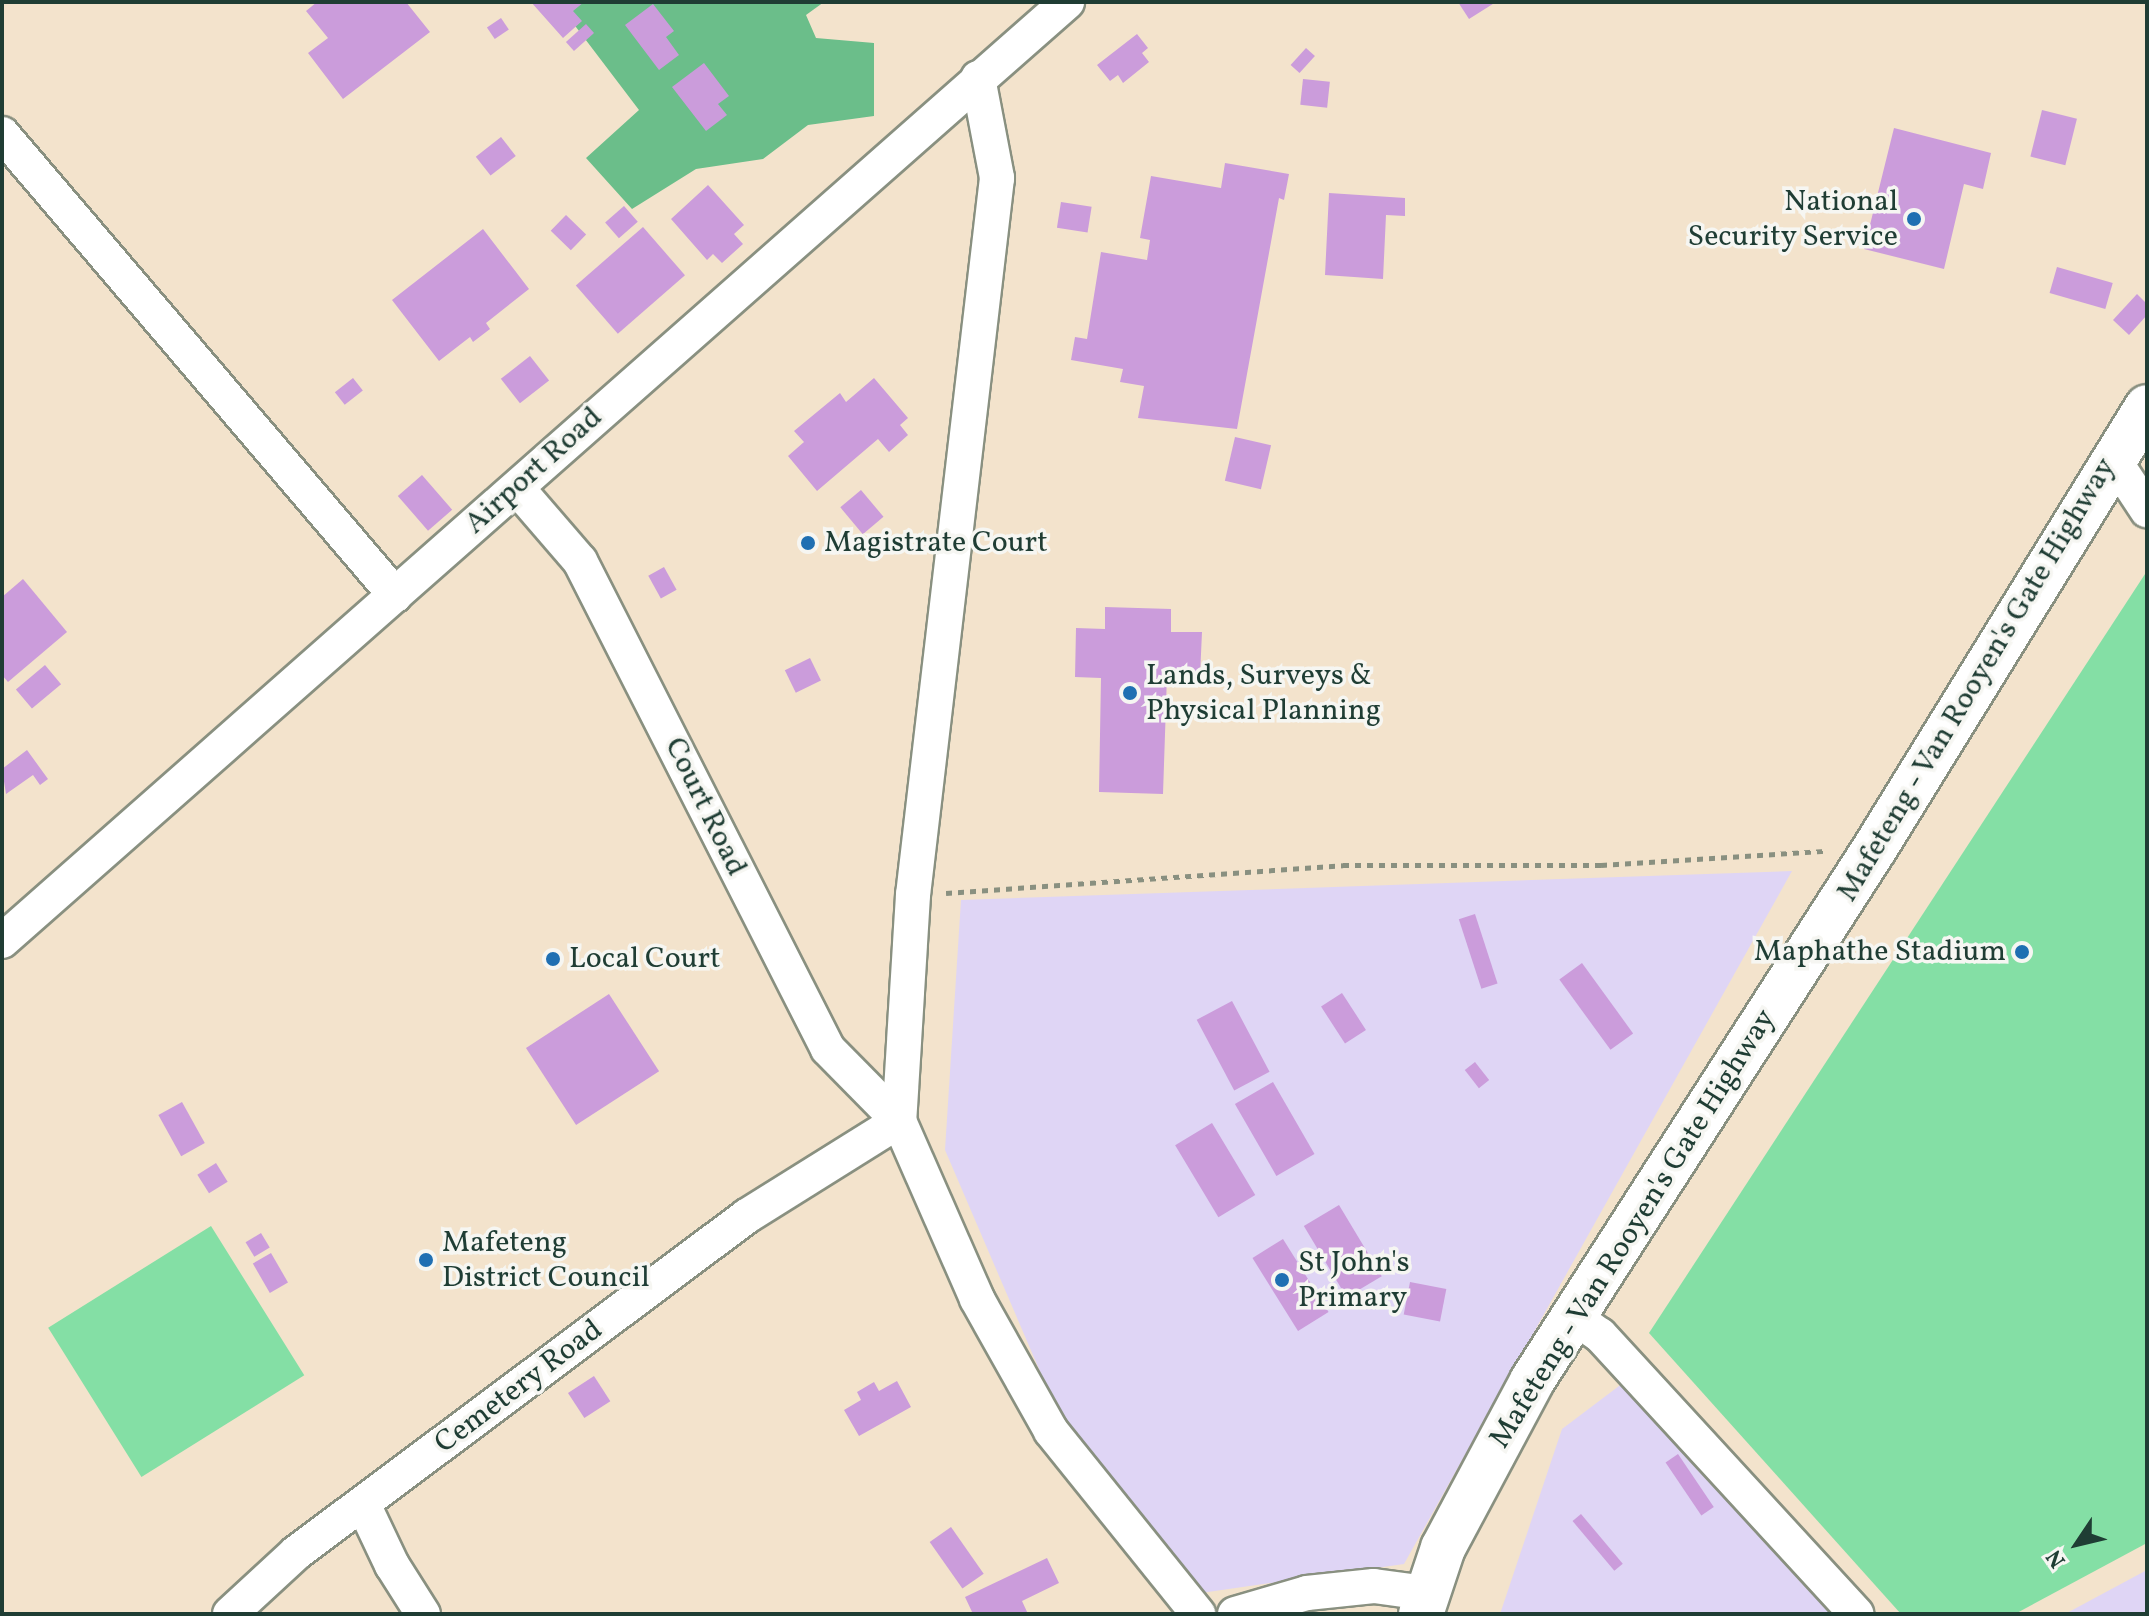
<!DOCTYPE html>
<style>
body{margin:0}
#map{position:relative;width:2149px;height:1616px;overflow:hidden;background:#f3e3cc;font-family:Vollkorn,serif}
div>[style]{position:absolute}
.built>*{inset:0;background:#dfd5f5}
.green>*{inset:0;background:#84dfa5;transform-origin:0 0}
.forest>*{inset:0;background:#6bbe8a}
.building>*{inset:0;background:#cb9cdb;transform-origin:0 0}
.path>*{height:5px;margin-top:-2.5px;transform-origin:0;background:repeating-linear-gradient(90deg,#899080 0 6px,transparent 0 12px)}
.roads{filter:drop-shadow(2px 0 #899080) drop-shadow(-2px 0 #899080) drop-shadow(0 2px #899080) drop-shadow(0 -2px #899080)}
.minor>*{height:34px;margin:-17px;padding:0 17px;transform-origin:17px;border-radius:17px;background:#fff}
.primary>*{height:44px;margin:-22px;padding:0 22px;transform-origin:22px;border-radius:22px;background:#fff}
.dots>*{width:22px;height:22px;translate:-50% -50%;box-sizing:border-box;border:4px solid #f6f6f2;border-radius:50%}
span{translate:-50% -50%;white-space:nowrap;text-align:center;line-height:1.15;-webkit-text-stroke:7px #f6f6f2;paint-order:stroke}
.poi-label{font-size:30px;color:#1f3d34}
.right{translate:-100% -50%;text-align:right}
.left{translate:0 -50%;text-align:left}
.street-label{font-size:30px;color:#1f3d34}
.frame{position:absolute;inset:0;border:4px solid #1f3d34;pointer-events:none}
.north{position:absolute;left:2037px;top:1504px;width:80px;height:80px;-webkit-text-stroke:6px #f6f6f2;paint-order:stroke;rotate:235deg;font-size:22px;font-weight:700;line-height:32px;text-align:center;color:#1f3d34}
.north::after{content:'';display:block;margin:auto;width:28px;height:36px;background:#1f3d34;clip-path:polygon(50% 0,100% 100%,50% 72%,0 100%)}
</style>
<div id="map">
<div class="built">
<div style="clip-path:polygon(1792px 871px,1404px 1564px,1201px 1593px,1057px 1411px,945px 1150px,961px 900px)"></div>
<div style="clip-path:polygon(1623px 1383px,1839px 1614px,1500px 1614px,1562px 1429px)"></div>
<div style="clip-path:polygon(2147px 1570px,2147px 1614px,2065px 1614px,2132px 1578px)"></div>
</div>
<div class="green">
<div style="clip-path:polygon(2147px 571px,2147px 1543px,2015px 1614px,1901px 1614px,1649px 1333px)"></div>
<div style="left:211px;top:1226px;width:176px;height:192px;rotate:58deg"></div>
</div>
<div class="forest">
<div style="clip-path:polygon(557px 2px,824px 2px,806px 15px,816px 38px,874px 43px,874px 116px,808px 125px,763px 159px,696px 169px,632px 209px,586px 158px,639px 110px)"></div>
</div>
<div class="building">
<div style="clip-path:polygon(317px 2px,406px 2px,430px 32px,343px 99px,308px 53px,328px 38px,306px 11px)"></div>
<div style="clip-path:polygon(531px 2px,584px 2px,573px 11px,582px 21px,563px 38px)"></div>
<div style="clip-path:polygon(1458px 2px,1496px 2px,1469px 19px)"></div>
<div style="clip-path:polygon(653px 4px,674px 31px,666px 37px,679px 55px,659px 70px,625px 25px)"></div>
<div style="left:501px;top:18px;width:14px;height:17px;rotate:56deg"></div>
<div style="left:586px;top:24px;width:12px;height:27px;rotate:48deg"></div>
<div style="clip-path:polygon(1137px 34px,1148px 48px,1142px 53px,1149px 62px,1123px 83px,1118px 75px,1110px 81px,1097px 65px)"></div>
<div style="left:1306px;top:48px;width:12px;height:23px;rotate:42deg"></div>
<div style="clip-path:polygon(704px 63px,729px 96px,718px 104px,727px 115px,706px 131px,672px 87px)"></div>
<div style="left:1303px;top:79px;width:27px;height:26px;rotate:6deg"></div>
<div style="left:2042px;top:110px;width:36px;height:48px;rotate:14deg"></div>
<div style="clip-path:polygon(1894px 128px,1991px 153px,1983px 189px,1964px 184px,1944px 269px,1864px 249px)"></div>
<div style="left:501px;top:137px;width:24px;height:32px;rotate:52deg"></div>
<div style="clip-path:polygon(1225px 163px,1289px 174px,1284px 200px,1279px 198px,1237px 429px,1138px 418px,1144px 386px,1120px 382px,1123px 369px,1071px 360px,1075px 337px,1087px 339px,1101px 252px,1147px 260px,1150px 240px,1140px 238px,1151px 176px,1221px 188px)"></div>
<div style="clip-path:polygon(708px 185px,744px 225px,734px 234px,743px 244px,722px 263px,713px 254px,707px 260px,671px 219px)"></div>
<div style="clip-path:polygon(1329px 193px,1405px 198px,1405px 216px,1386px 215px,1383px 279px,1325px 275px)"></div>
<div style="left:1061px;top:202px;width:31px;height:26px;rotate:9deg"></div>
<div style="left:624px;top:206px;width:21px;height:25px;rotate:49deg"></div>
<div style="left:566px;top:215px;width:28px;height:22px;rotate:44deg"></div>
<div style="left:643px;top:227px;width:64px;height:89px;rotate:49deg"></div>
<div style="clip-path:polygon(483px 229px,529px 289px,486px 323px,490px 329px,473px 342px,470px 337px,439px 361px,392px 300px)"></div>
<div style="left:2057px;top:267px;width:58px;height:27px;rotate:16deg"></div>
<div style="clip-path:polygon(2137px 294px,2147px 304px,2147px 315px,2129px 335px,2113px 320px)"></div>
<div style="left:530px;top:356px;width:31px;height:37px;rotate:52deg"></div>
<div style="left:353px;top:378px;width:16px;height:23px;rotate:52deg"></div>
<div style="clip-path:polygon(874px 378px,908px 418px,900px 425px,908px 435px,889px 452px,878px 439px,817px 491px,788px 456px,804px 442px,794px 431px,840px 393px,846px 402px)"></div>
<div style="left:1235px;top:437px;width:37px;height:45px;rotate:13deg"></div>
<div style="left:422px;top:475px;width:46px;height:32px;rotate:49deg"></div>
<div style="left:861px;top:490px;width:35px;height:27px;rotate:50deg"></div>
<div style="left:664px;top:567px;width:26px;height:18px;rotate:61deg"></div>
<div style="clip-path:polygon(23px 579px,67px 632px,8px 682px,2px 675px,2px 597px)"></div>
<div style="clip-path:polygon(1105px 607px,1171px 609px,1171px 632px,1202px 632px,1200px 676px,1167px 675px,1163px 794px,1099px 792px,1101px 678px,1075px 677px,1076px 628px,1105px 629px)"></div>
<div style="left:810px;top:658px;width:25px;height:28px;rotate:64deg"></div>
<div style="left:45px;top:665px;width:25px;height:38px;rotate:50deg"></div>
<div style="clip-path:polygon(27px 750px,48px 779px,40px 785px,33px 775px,6px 794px,2px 769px)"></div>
<div style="left:1475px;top:914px;width:73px;height:17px;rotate:72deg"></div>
<div style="left:1582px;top:963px;width:87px;height:28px;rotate:54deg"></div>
<div style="left:1342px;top:993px;width:44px;height:25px;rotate:57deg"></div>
<div style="left:609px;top:994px;width:92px;height:99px;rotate:57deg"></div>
<div style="left:1232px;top:1001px;width:80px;height:40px;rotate:62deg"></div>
<div style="left:1475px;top:1062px;width:23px;height:13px;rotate:52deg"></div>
<div style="left:1273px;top:1082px;width:83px;height:44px;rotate:60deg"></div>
<div style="left:182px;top:1102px;width:47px;height:27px;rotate:61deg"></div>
<div style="left:1212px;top:1123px;width:84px;height:43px;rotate:59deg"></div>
<div style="left:216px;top:1163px;width:22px;height:22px;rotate:58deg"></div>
<div style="left:1339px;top:1205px;width:83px;height:41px;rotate:59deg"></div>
<div style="left:261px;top:1233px;width:17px;height:18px;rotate:59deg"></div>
<div style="left:1283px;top:1239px;width:86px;height:36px;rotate:58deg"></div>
<div style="left:271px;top:1253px;width:34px;height:21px;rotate:60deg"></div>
<div style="left:1410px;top:1282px;width:37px;height:33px;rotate:11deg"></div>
<div style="left:594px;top:1376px;width:30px;height:31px;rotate:57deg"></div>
<div style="clip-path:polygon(897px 1381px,911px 1407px,859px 1436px,844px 1410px,861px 1400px,857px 1392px,874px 1382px,879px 1391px)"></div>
<div style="left:1678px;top:1454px;width:64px;height:15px;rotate:56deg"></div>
<div style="left:1581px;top:1514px;width:65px;height:11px;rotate:50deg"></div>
<div style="left:951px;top:1527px;width:57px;height:26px;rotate:55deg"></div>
<div style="clip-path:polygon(1047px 1558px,1059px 1583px,1022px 1601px,1028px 1614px,973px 1614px,965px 1597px)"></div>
</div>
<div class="path">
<div style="left:946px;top:893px;width:398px;rotate:-4deg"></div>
<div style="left:1343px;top:865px;width:258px"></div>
<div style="left:1601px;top:865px;width:225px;rotate:-3.6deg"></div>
</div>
<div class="roads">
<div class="minor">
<div style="left:978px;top:78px;width:102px;rotate:79.2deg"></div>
<div style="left:997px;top:178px;width:722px;rotate:96.68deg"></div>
<div style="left:913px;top:895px;width:226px;rotate:93.5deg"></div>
<div style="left:899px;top:1121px;width:194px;rotate:66.3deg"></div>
<div style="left:977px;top:1299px;width:151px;rotate:60.7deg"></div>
<div style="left:1051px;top:1431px;width:235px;rotate:51.2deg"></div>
<div style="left:2px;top:134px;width:606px;rotate:49.55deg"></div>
<div style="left:2112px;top:457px;width:64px;rotate:56.6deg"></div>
<div style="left:517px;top:488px;width:96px;rotate:49.2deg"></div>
<div style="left:580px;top:561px;width:547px;rotate:63.06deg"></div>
<div style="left:828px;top:1049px;width:101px;rotate:45.4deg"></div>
<div style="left:2px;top:941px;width:1420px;rotate:-41.4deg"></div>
<div style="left:1574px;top:1317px;width:32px;rotate:35deg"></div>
<div style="left:1600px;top:1335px;width:379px;rotate:47.4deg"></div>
<div style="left:363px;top:1504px;width:68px;rotate:64.6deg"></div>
<div style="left:392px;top:1565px;width:58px;rotate:57.7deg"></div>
<div style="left:230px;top:1614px;width:90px;rotate:-42.7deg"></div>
<div style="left:296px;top:1553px;width:563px;rotate:-36.77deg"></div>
<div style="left:747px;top:1216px;width:179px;rotate:-32deg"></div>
<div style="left:1235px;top:1614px;width:75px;rotate:-16.3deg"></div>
<div style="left:1307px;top:1593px;width:67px;rotate:-6deg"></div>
<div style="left:1374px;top:1586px;width:51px;rotate:7.8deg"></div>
</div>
<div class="primary">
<div style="left:1421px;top:1614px;width:70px;rotate:-71.6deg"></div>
<div style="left:1443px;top:1548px;width:189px;rotate:-61.9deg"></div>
<div style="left:1532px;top:1381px;width:634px;rotate:-57.24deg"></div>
<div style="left:1875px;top:848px;width:518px;rotate:-58.33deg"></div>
</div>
</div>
<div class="dots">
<div style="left:1914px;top:219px;background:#1f6fb2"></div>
<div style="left:808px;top:543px;background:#1f6fb2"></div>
<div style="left:1130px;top:693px;background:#1f6fb2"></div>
<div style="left:2022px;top:952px;background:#1f6fb2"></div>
<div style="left:553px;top:959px;background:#1f6fb2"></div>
<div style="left:426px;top:1260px;background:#1f6fb2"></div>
<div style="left:1282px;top:1280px;background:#1f6fb2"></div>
</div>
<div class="poi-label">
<span class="right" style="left:1898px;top:219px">National<br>Security Service</span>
<span class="left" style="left:824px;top:543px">Magistrate Court</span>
<span class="left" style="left:1146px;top:693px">Lands, Surveys &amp;<br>Physical Planning</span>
<span class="right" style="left:2006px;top:952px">Maphathe Stadium</span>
<span class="left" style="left:569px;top:959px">Local Court</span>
<span class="left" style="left:442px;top:1260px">Mafeteng<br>District Council</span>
<span class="left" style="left:1298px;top:1280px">St John's<br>Primary</span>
</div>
<div class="street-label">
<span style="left:534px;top:471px;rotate:-42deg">Airport Road</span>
<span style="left:1977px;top:680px;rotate:-59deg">Mafeteng - Van Rooyen's Gate Highway</span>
<span style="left:705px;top:807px;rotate:64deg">Court Road</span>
<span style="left:1633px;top:1229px;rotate:-58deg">Mafeteng - Van Rooyen's Gate Highway</span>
<span style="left:519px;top:1387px;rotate:-37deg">Cemetery Road</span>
</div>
<div class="frame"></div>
<div class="north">N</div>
</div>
